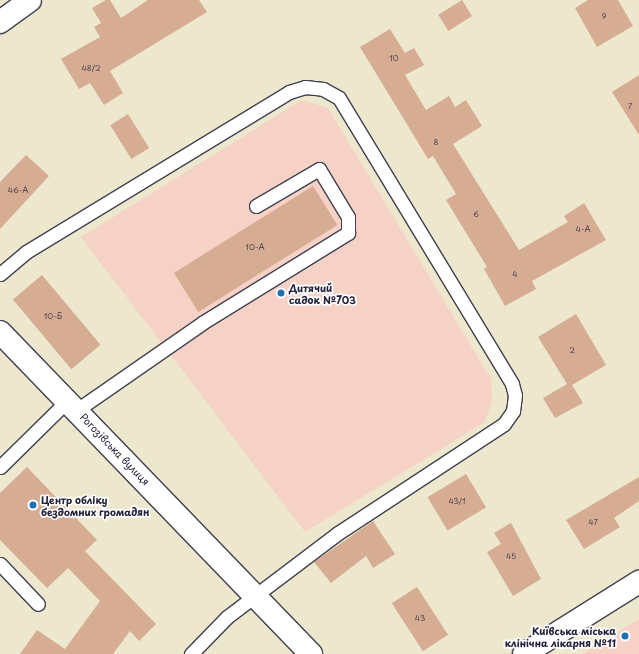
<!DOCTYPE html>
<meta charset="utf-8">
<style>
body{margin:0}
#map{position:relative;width:639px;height:654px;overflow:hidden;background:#ede8cd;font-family:"Playpen Sans",sans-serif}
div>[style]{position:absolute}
.built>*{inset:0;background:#f6d1c5}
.building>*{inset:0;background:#d6ac92;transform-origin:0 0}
.roads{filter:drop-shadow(1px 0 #404051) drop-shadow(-1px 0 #404051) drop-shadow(0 1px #404051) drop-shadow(0 -1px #404051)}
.service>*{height:13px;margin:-6.5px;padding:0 6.5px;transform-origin:6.5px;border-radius:6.5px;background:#fff}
.minor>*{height:22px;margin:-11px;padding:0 11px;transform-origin:11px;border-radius:11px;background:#fff}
.dots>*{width:11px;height:11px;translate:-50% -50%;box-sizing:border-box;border:2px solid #fff;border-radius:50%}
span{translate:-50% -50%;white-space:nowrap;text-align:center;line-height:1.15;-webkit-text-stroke:3.5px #fff;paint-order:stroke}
.number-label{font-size:8px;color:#4f4451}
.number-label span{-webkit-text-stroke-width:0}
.poi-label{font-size:10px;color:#22223b;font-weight:700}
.left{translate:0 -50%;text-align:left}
.right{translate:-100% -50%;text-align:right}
.street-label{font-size:10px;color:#22223b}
</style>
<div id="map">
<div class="built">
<div style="clip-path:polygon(302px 100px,328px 108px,491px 379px,492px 400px,485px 422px,305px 532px,81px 237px)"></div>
<div style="clip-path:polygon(639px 619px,639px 654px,582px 654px)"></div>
</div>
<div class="building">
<div style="clip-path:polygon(106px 0,110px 0,121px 18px,148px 0,199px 0,207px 12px,110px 71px,123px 93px,104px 105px,90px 83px,79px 89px,61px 59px,100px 37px,94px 27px,101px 23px,92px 8px)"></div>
<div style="left:462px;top:0;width:19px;height:28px;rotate:58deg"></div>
<div style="clip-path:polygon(588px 0,618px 0,633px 26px,597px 47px,575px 8px)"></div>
<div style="clip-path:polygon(390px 29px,405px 53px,414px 48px,424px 65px,405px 75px,426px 110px,449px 96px,455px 107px,466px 100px,482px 126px,453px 144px,519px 250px,568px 222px,564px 216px,584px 203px,606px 240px,532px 281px,536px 289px,505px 306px,484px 269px,487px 267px,446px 200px,456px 194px,433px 156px,428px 159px,360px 47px)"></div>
<div style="clip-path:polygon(639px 75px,639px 135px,612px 92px)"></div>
<div style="left:128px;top:114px;width:40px;height:21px;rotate:58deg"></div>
<div style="clip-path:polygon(26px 155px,49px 176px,0 229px,0 182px)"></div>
<div style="left:313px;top:186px;width:46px;height:164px;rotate:58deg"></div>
<div style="left:42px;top:275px;width:91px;height:38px;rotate:50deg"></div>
<div style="clip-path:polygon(576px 314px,606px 365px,572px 385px,583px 403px,555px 418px,543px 398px,567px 384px,538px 337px)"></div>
<div style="clip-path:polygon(27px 467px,97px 540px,85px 551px,156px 624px,139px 641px,130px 631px,113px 654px,20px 654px,37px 630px,65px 649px,100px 601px,68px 568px,47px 588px,0 540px,0 493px)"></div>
<div style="left:466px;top:474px;width:39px;height:45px;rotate:59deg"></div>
<div style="clip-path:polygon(639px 477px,639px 501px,614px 518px,620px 527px,584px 549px,566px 520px)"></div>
<div style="clip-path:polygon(373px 521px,395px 554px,373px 568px,366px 556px,331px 583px,314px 562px)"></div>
<div style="clip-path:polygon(511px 523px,541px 579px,513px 596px,487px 552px,501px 544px,494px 533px)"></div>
<div style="left:417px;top:587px;width:57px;height:30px;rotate:57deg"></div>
</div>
<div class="roads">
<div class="service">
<div style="left:0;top:274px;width:34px;rotate:-40deg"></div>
<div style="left:26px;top:252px;width:308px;rotate:-31.3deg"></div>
<div style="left:289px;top:92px;width:17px;rotate:-17deg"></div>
<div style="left:305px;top:87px;width:18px;rotate:6deg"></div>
<div style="left:323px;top:89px;width:18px;rotate:29deg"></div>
<div style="left:339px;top:98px;width:334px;rotate:58.8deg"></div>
<div style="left:512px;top:384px;width:11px;rotate:75deg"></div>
<div style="left:515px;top:395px;width:16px;rotate:97deg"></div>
<div style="left:513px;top:411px;width:16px;rotate:125deg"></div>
<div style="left:504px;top:424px;width:199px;rotate:146.7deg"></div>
<div style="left:338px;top:533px;width:139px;rotate:142.9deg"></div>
<div style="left:227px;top:617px;width:52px;rotate:134.2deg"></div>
<div style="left:77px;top:410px;width:152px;rotate:-34.8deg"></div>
<div style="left:202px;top:323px;width:172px;rotate:-31.7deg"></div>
<div style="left:348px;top:233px;width:16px;rotate:-90deg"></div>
<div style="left:348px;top:217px;width:56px;rotate:-121.1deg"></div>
<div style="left:319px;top:169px;width:73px;rotate:149.6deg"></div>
<div style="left:0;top:467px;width:95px;rotate:-44.6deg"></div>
<div style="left:0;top:564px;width:55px;rotate:46.5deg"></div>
</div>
<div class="minor">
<div style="left:0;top:22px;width:37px;rotate:-36deg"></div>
<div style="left:0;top:332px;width:448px;rotate:46deg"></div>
<div style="left:524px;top:654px;width:136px;rotate:-32.1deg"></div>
</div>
</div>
<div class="dots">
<div style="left:281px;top:293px;background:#1f6fb2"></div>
<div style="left:33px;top:505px;background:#1f6fb2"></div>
<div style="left:625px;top:636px;background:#1f6fb2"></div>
</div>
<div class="number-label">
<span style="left:604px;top:17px">9</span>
<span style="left:394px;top:59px">10</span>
<span style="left:91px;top:69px">48/2</span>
<span style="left:630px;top:107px">7</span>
<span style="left:436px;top:143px">8</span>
<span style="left:18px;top:191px">46-А</span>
<span style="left:476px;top:215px">6</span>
<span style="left:583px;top:230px">4-А</span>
<span style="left:255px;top:248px">10-А</span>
<span style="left:515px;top:275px">4</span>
<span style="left:53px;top:317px">10-Б</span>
<span style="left:572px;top:351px">2</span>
<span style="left:457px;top:502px">43/1</span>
<span style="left:593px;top:523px">47</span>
<span style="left:511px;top:557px">45</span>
<span style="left:420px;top:619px">43</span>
</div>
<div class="poi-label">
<span class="left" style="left:289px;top:293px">Дитячий<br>садок №703</span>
<span class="left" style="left:41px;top:505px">Центр обліку<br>бездомних громадян</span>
<span class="right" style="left:616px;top:636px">Київська міська<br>клінічна лікарня №11</span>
</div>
<div class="street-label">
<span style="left:115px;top:449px;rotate:46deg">Рогозівська вулиця</span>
</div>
</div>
